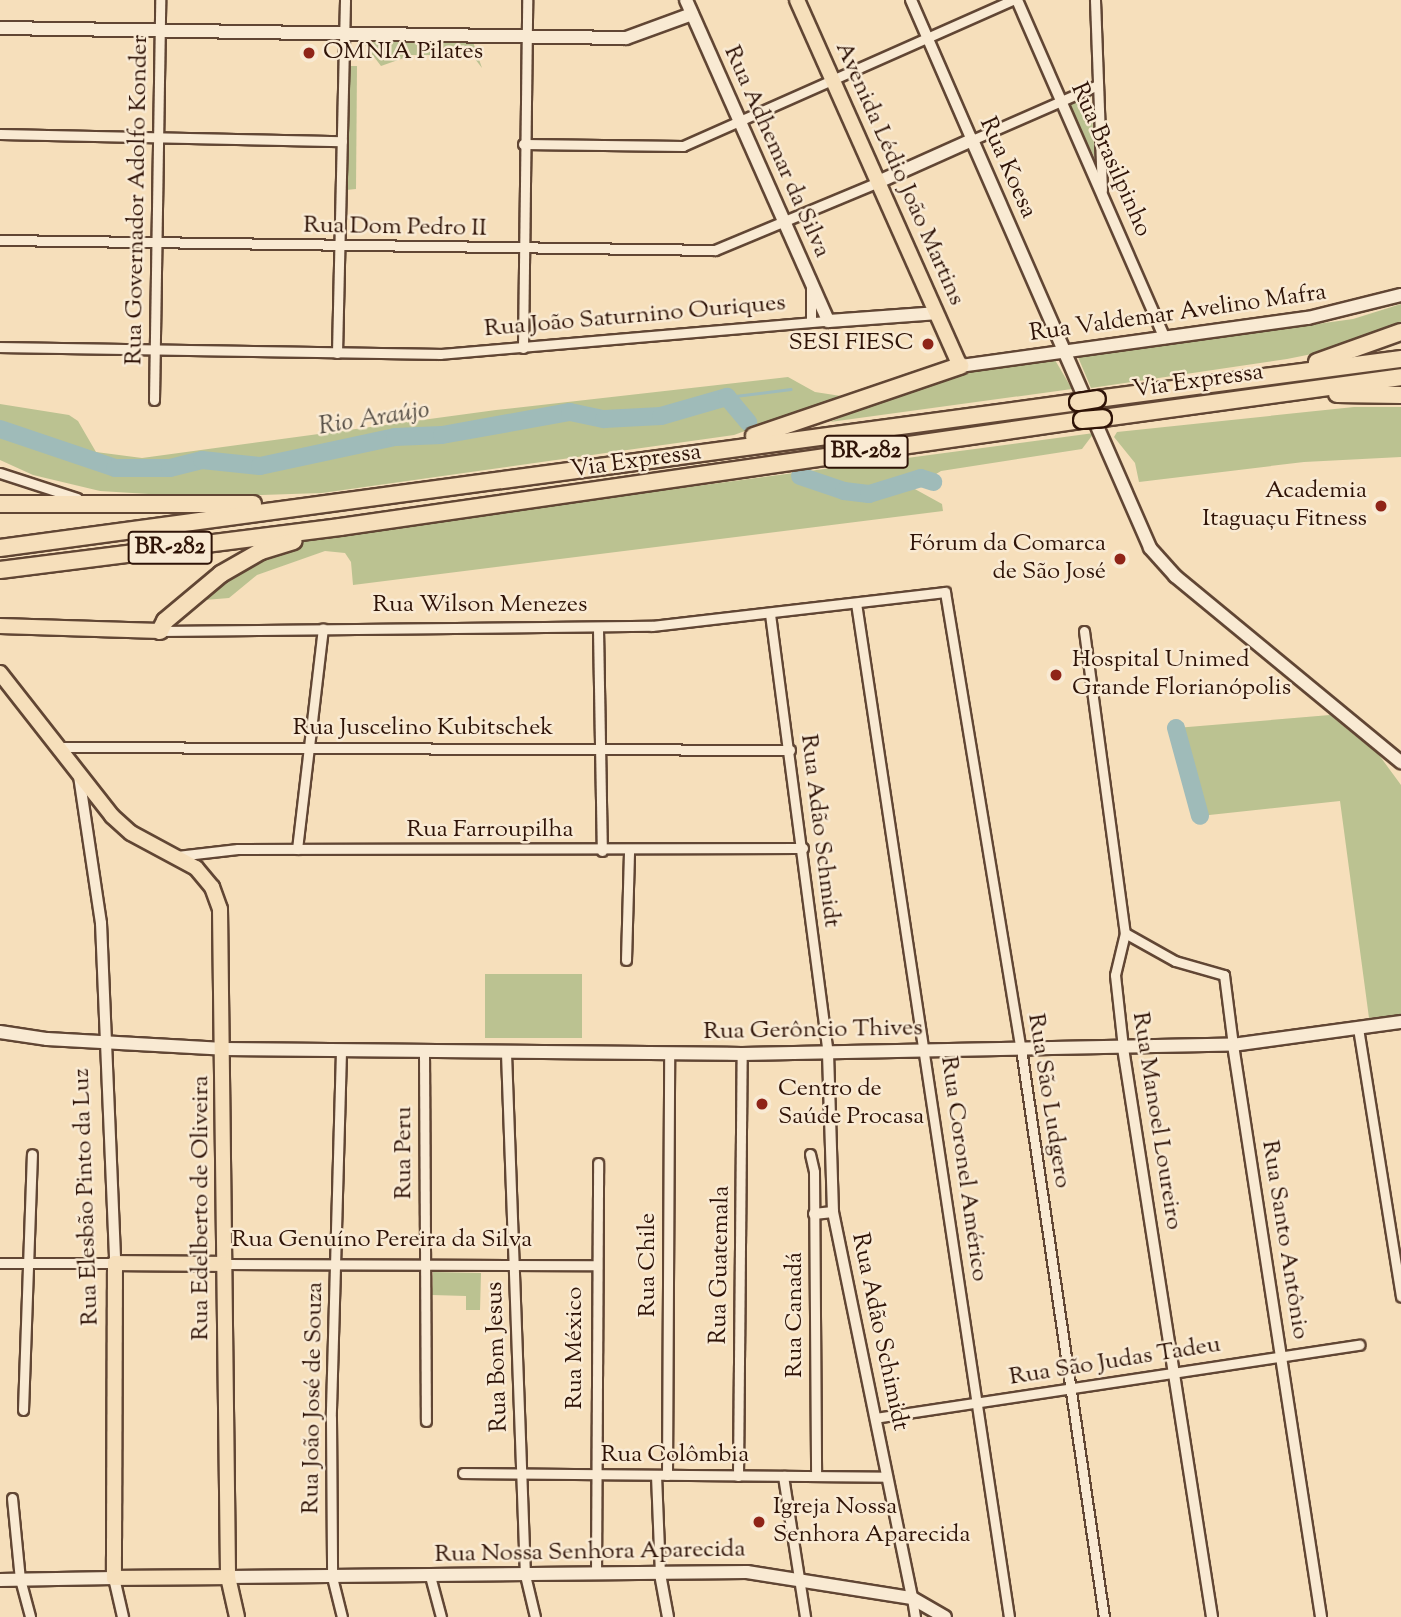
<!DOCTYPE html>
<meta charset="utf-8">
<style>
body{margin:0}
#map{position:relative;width:1401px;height:1617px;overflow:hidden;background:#f6dfbb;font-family:"Sorts Mill Goudy",serif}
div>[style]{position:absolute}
.green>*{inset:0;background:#bbc291;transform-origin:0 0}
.stream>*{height:2.5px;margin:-1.25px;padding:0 1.25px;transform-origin:1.25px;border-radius:1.25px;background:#9fbbb9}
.river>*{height:18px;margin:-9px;padding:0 9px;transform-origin:9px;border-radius:9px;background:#9fbbb9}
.roads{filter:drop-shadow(2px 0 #614634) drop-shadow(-2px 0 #614634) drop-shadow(0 2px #614634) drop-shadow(0 -2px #614634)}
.minor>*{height:9px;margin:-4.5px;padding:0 4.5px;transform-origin:4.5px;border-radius:4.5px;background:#f9ead3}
.tertiary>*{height:10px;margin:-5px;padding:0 5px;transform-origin:5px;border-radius:5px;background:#f9ead3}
.secondary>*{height:12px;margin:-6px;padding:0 6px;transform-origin:6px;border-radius:6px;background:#f9ead3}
.primary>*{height:14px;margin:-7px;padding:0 7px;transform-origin:7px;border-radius:7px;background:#f6dfbb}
.motorway>*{height:16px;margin:-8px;padding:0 8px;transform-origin:8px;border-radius:8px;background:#f6dfbb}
.bridges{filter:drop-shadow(2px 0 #2f1307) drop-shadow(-2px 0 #2f1307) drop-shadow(0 2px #2f1307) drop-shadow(0 -2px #2f1307)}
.motorway-bridge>*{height:16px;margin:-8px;padding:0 8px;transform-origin:8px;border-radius:8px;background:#f6dfbb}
.dots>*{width:19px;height:19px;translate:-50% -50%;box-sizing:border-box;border:4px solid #f9ead3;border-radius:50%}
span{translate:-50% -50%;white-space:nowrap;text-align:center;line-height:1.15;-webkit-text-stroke:5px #f9ead3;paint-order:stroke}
.shield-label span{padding:2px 5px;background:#f9ead3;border:2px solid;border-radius:5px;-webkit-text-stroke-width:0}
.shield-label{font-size:23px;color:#2f1307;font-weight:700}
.poi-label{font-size:24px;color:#2f1307}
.left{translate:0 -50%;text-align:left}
.right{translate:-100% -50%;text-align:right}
.street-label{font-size:24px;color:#2f1307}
.water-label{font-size:26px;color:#564e45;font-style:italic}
</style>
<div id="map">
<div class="green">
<div style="clip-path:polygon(359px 37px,472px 39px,482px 68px,472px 55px,412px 55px,381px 66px)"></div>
<div style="clip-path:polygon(349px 66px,357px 66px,356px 189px,346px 190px)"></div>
<div style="clip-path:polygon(1090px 90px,1095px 158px,1065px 102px)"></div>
<div style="clip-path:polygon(1401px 304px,1401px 327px,1352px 346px,1287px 359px,1091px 388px,1078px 357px,1353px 319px)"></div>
<div style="clip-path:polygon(1055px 360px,1072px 389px,830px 422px,940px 376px)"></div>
<div style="clip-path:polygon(788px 377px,815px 392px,841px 396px,734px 435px,322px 493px,197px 497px,100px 491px,33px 475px,0 460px,0 404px,69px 415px,78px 421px,96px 452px,142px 458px,496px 410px)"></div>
<div style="clip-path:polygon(1354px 407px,1401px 407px,1401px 457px,1304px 462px,1139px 482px,1135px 463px,1114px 437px,1117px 432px)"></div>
<div style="clip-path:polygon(1094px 433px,1082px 449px,941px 471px,913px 488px,942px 504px,943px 511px,353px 585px,351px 562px,345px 553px,325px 551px,257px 575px,229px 598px,193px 601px,281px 548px,314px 537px)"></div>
<div style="clip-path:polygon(1330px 715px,1379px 755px,1401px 785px,1401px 1015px,1369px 1018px,1340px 801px,1200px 816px,1176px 728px)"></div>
<div style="left:485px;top:974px;width:97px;height:64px"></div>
<div style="clip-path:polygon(433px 1272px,481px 1273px,480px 1310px,466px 1310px,466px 1296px,432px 1295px)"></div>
</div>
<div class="stream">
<div style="left:727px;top:397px;width:64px;rotate:-7.1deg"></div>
</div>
<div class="river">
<div style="left:0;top:429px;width:121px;rotate:18.7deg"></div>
<div style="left:115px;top:468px;width:55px"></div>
<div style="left:170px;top:468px;width:33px;rotate:-14deg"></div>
<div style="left:202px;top:460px;width:58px;rotate:5.9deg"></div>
<div style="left:260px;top:466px;width:138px;rotate:-12.1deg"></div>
<div style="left:395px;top:437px;width:47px;rotate:-2.4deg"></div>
<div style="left:442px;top:435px;width:130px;rotate:-10.2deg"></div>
<div style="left:570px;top:412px;width:35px;rotate:12deg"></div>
<div style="left:604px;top:419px;width:57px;rotate:-3deg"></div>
<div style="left:661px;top:416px;width:69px;rotate:-16.1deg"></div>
<div style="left:727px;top:397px;width:33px;rotate:50deg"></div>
<div style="left:800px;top:476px;width:46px;rotate:18.8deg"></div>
<div style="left:844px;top:491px;width:25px;rotate:7deg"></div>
<div style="left:869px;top:494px;width:54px;rotate:-17.1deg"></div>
<div style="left:921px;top:478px;width:13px;rotate:18deg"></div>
<div style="left:1176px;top:728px;width:91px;rotate:74.7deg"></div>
</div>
<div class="roads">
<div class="minor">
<div style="left:1095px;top:0;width:190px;rotate:87.9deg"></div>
<div style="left:0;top:134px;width:342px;rotate:1.2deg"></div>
<div style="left:972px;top:140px;width:137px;rotate:-23.6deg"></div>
<div style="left:523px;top:144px;width:160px;rotate:0.7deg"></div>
<div style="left:683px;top:146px;width:361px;rotate:-23.9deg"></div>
<div style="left:0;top:240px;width:715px;rotate:0.8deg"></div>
<div style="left:715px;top:250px;width:177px;rotate:-22.6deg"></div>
<div style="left:811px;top:287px;width:32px;rotate:90deg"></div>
<div style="left:0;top:347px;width:440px;rotate:0.9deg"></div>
<div style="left:440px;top:354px;width:389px;rotate:-4.9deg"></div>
<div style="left:523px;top:348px;width:348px;rotate:-89.3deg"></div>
<div style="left:337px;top:353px;width:353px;rotate:-88.7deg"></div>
<div style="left:154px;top:400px;width:400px;rotate:-89.1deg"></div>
<div style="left:0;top:473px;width:81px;rotate:18deg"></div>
<div style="left:856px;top:603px;width:1025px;rotate:81.42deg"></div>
<div style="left:770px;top:614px;width:443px;rotate:82.5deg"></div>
<div style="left:598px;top:629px;width:222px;rotate:89deg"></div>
<div style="left:160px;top:631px;width:492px;rotate:-0.6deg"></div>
<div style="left:652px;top:626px;width:295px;rotate:-6.6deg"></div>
<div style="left:945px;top:592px;width:463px;rotate:80.6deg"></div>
<div style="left:1021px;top:1049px;width:574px;rotate:81.69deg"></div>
<div style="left:1084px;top:631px;width:305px;rotate:82.3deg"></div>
<div style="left:1125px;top:933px;width:43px;rotate:103.4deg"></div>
<div style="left:1115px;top:975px;width:73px;rotate:83.7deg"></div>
<div style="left:56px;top:747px;width:734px;rotate:0.23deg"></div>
<div style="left:297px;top:849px;width:222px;rotate:-83.3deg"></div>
<div style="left:177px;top:856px;width:61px;rotate:-6.5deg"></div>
<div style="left:238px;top:849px;width:565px;rotate:-0.1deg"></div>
<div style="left:1125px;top:933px;width:57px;rotate:29.2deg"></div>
<div style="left:1175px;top:961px;width:51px;rotate:15.9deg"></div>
<div style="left:1224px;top:975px;width:71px;rotate:82.7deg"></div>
<div style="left:626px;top:960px;width:109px;rotate:-88.4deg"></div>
<div style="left:1358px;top:1028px;width:272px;rotate:80.9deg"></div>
<div style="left:341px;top:1051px;width:367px;rotate:91.6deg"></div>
<div style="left:331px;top:1418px;width:159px;rotate:89.6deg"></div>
<div style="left:332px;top:1577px;width:41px;rotate:76deg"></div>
<div style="left:424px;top:1053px;width:368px;rotate:89.7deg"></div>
<div style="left:506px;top:1053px;width:522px;rotate:87.92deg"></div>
<div style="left:525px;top:1575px;width:43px;rotate:76.6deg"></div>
<div style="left:810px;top:1154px;width:18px;rotate:77deg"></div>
<div style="left:814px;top:1172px;width:304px;rotate:89.6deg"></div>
<div style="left:0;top:1263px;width:115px"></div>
<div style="left:225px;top:1264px;width:371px;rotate:0.2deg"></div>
<div style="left:23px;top:1410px;width:256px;rotate:-88deg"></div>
<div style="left:875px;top:1418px;width:490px;rotate:-8.6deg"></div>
<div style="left:463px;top:1473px;width:424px;rotate:0.5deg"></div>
<div style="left:656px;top:1475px;width:99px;rotate:87.7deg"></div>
<div style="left:667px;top:1475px;width:421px;rotate:-89.7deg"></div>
<div style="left:738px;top:1476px;width:422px;rotate:-89.5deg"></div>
<div style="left:783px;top:1476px;width:143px;rotate:81.1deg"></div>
<div style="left:12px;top:1498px;width:81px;rotate:84.4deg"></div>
<div style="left:20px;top:1579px;width:39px;rotate:75deg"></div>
<div style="left:596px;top:1574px;width:411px;rotate:-89.7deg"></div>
<div style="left:430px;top:1576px;width:42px;rotate:75deg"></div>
<div style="left:912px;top:1598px;width:19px;rotate:81deg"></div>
</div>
<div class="tertiary">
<div style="left:911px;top:0;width:153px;rotate:66.5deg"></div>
<div style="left:1017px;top:0;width:369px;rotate:66.4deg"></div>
<div style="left:79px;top:776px;width:149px;rotate:81.5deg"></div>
<div style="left:101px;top:923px;width:340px;rotate:87.6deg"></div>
<div style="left:1233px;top:1045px;width:579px;rotate:81.25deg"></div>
<div style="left:1123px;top:1048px;width:576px;rotate:81.11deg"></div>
<div style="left:828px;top:1053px;width:159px;rotate:88.2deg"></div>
<div style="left:833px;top:1212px;width:394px;rotate:78.4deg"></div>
<div style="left:814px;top:1214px;width:19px;rotate:-6deg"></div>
<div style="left:660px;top:1574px;width:44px;rotate:79.5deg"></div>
<div style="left:114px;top:1578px;width:40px;rotate:77deg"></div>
</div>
<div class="secondary">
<div style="left:686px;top:0;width:351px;rotate:66.1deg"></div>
<div style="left:828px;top:321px;width:108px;rotate:-4.2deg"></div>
<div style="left:0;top:28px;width:626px;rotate:0.92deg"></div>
<div style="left:626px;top:38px;width:70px;rotate:-20deg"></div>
<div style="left:878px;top:182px;width:103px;rotate:-24.1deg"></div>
<div style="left:972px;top:140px;width:445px;rotate:66.4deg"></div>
<div style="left:1150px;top:548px;width:38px;rotate:48deg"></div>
<div style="left:1175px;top:576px;width:293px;rotate:39.5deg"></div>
<div style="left:960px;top:366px;width:351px;rotate:-7.9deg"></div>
<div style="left:1308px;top:318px;width:96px;rotate:-13.9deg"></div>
<div style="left:0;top:1032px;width:48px;rotate:8.5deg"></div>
<div style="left:47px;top:1039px;width:177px;rotate:3.2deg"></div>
<div style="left:224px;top:1049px;width:518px;rotate:0.55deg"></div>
<div style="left:742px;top:1054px;width:491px;rotate:-1.1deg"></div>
<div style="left:1233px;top:1045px;width:170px;rotate:-7.8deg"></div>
<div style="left:228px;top:1577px;width:519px;rotate:-0.55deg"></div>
<div style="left:747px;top:1572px;width:167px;rotate:9deg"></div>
<div style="left:912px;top:1598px;width:38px;rotate:30deg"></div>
<div style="left:0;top:1580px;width:114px;rotate:-1deg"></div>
</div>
<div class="primary">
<div style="left:797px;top:0;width:401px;rotate:66deg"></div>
<div style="left:0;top:626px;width:160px;rotate:1.8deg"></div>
<div style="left:0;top:673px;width:182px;rotate:51.9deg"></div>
<div style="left:112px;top:816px;width:25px;rotate:42deg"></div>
<div style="left:131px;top:833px;width:74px;rotate:28.3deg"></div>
<div style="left:196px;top:868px;width:25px;rotate:50deg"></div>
<div style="left:212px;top:887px;width:23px;rotate:70deg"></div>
<div style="left:220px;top:909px;width:668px;rotate:89.31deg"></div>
<div style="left:228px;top:1577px;width:41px;rotate:77.3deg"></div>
<div style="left:225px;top:1264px;width:110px;rotate:-179.5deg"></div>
<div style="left:115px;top:1263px;width:315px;rotate:90.2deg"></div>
<div style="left:114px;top:1578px;width:114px;rotate:-0.5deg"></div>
</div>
<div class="motorway">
<div style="left:1317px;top:362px;width:89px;rotate:-19.7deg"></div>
<div style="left:1337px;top:394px;width:64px;rotate:0.9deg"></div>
<div style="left:1097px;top:399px;width:307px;rotate:-7.5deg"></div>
<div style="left:1103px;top:418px;width:301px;rotate:-7.8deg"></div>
<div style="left:754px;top:436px;width:218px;rotate:-18.8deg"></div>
<div style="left:0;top:504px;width:253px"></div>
<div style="left:0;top:548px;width:1088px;rotate:-7.71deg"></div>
<div style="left:0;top:570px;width:343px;rotate:-7.2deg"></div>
<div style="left:340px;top:527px;width:750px;rotate:-8.21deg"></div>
<div style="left:160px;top:631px;width:11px;rotate:-63deg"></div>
<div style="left:165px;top:621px;width:73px;rotate:-40deg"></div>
<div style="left:221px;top:574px;width:46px;rotate:-29.9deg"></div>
<div style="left:261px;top:551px;width:34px;rotate:-17deg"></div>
</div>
</div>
<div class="bridges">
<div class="motorway-bridge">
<div style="left:1078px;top:402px;width:19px;rotate:-9deg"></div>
<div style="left:1082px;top:420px;width:21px;rotate:-5deg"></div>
</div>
</div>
<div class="dots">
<div style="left:309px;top:53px;background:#8f2418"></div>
<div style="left:928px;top:344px;background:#8f2418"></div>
<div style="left:1381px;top:506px;background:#8f2418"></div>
<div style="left:1120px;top:559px;background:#8f2418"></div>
<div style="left:1056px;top:675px;background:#8f2418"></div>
<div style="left:762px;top:1104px;background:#8f2418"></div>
<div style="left:759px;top:1522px;background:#8f2418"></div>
</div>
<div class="shield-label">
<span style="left:866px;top:452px">BR-282</span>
<span style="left:170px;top:548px">BR-282</span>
</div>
<div class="poi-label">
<span class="left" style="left:323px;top:53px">OMNIA Pilates</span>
<span class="right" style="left:914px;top:344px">SESI FIESC</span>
<span class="right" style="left:1367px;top:506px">Academia<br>Itaguaçu Fitness</span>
<span class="right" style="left:1106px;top:559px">Fórum da Comarca<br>de São José</span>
<span class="left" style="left:1072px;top:675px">Hospital Unimed<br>Grande Florianópolis</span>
<span class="left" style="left:778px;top:1104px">Centro de<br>Saúde Procasa</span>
<span class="left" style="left:773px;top:1522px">Igreja Nossa<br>Senhora Aparecida</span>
</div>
<div class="street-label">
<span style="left:776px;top:152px;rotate:66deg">Rua Adhemar da Silva</span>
<span style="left:1110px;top:160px;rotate:66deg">Rua Brasilpinho</span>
<span style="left:1007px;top:168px;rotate:66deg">Rua Koesa</span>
<span style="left:899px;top:174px;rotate:66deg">Avenida Lédio João Martins</span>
<span style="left:138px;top:200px;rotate:-89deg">Rua Governador Adolfo Konder</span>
<span style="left:395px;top:228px;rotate:1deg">Rua Dom Pedro II</span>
<span style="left:1178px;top:314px;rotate:-8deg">Rua Valdemar Avelino Mafra</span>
<span style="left:635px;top:317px;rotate:-5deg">Rua João Saturnino Ouriques</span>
<span style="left:1198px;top:382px;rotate:-8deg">Via Expressa</span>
<span style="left:636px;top:462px;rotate:-8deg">Via Expressa</span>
<span style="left:480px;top:606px">Rua Wilson Menezes</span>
<span style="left:423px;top:729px">Rua Juscelino Kubitschek</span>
<span style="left:490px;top:831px">Rua Farroupilha</span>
<span style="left:819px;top:831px;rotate:83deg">Rua Adão Schmidt</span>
<span style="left:813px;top:1031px;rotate:-1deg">Rua Gerôncio Thives</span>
<span style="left:1048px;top:1101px;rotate:81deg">Rua São Ludgero</span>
<span style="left:1156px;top:1121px;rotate:81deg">Rua Manoel Loureiro</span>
<span style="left:405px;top:1153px;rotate:-90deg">Rua Peru</span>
<span style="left:963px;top:1169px;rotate:82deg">Rua Coronel Américo</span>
<span style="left:87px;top:1197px;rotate:-92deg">Rua Elesbão Pinto da Luz</span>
<span style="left:202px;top:1208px;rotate:-90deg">Rua Edelberto de Oliveira</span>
<span style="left:1284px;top:1240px;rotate:81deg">Rua Santo Antônio</span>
<span style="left:382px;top:1241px">Rua Genuíno Pereira da Silva</span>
<span style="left:649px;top:1265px;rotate:-90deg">Rua Chile</span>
<span style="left:721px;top:1265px;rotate:-89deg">Rua Guatemala</span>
<span style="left:796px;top:1315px;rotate:-90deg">Rua Canadá</span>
<span style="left:879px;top:1332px;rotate:78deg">Rua Adão Schimidt</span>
<span style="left:576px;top:1348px;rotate:-90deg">Rua México</span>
<span style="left:498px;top:1357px;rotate:-92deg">Rua Bom Jesus</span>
<span style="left:1115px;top:1362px;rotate:-9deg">Rua São Judas Tadeu</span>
<span style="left:314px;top:1398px;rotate:-89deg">Rua João José de Souza</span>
<span style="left:675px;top:1456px">Rua Colômbia</span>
<span style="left:590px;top:1553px;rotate:-1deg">Rua Nossa Senhora Aparecida</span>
</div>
<div class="water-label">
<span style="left:374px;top:419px;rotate:-9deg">Rio Araújo</span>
</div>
</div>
